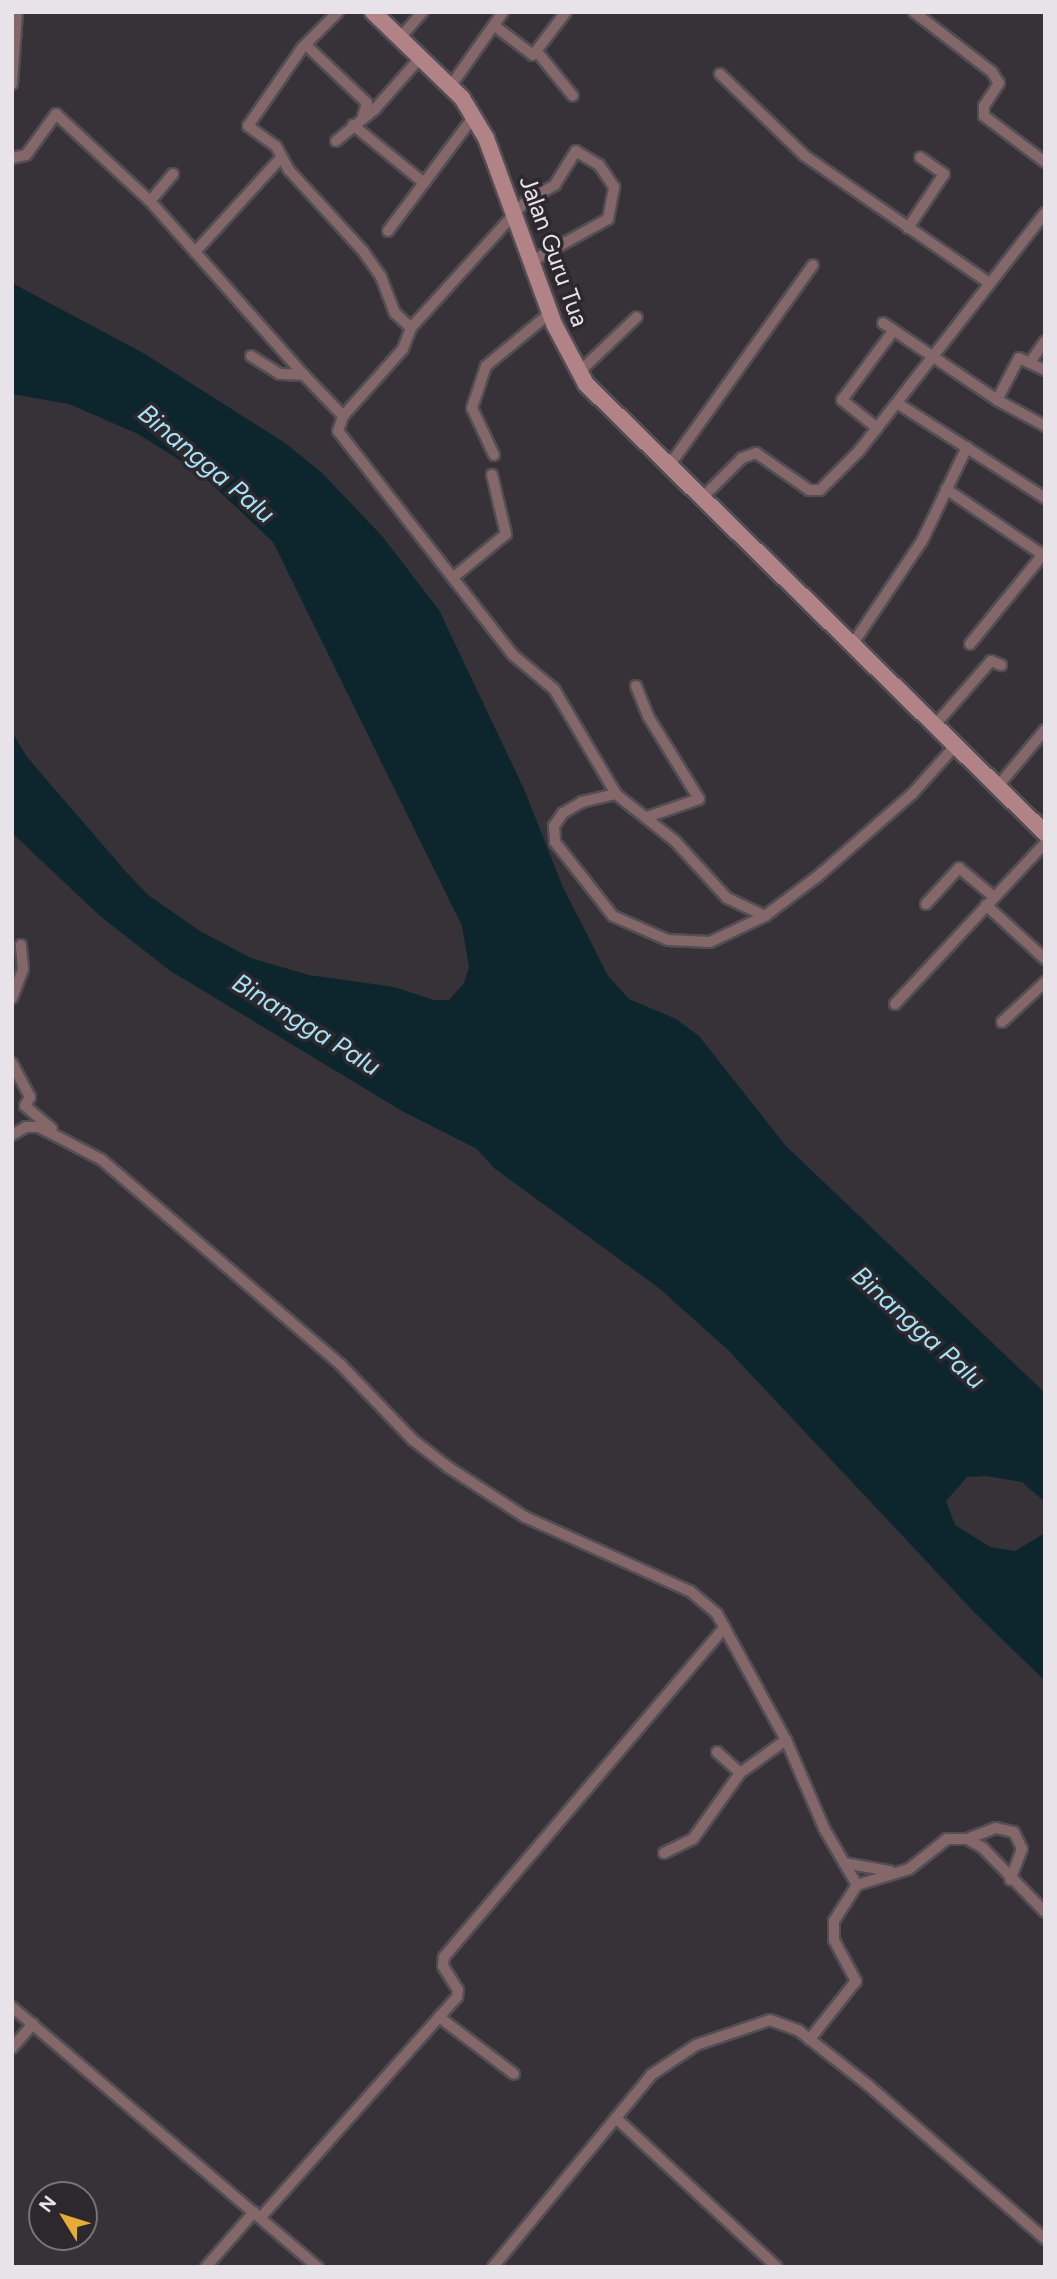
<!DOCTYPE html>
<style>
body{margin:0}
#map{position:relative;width:1057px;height:2279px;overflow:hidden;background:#373138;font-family:Figtree,sans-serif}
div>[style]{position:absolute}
.water>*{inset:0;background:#0d262d}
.roads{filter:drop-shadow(2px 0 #534d54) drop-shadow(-2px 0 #534d54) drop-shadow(0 2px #534d54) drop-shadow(0 -2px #534d54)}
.minor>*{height:10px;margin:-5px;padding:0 5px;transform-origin:5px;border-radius:5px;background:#846769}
.secondary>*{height:16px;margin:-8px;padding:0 8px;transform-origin:8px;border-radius:8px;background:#b18387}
span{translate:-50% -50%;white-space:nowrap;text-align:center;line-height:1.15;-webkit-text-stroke:7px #2d282e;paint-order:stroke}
.street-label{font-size:24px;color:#e7e3e8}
.water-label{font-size:26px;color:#a4e3f5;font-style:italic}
.frame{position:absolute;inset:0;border:14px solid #e7e3e8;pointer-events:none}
.north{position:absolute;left:28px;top:2181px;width:70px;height:70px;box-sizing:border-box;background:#2d282e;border:2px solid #777378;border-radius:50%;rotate:308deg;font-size:19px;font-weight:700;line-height:28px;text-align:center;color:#e7e3e8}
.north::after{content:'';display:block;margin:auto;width:24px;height:32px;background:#e9ab38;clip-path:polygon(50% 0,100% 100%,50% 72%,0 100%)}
</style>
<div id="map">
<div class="water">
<div style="clip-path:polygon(12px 283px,145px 354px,285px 443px,321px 472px,382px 536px,439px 610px,524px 789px,562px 885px,608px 976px,629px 999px,676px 1019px,699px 1036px,786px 1146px,1045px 1393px,1045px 1502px,1022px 1482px,986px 1476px,967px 1477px,946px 1501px,955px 1525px,990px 1547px,1015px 1551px,1045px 1533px,1045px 1681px,974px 1612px,728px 1350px,659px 1288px,494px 1168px,477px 1149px,402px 1111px,169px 970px,99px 915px,12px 833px,12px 732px,27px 757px,127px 873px,148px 895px,200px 931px,251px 958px,309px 975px,394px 987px,434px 1000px,449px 1000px,464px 983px,469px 967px,462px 926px,273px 542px,199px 472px,138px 434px,69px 404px,12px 394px)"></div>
</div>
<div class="roads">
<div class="minor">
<div style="left:338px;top:12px;width:51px;rotate:135deg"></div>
<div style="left:302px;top:48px;width:95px;rotate:124.7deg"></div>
<div style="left:248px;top:126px;width:34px;rotate:36deg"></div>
<div style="left:276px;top:146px;width:27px;rotate:62deg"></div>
<div style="left:289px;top:170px;width:110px;rotate:47.6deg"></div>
<div style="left:363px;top:251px;width:32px;rotate:55deg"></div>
<div style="left:381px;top:277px;width:39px;rotate:69deg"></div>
<div style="left:395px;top:313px;width:22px;rotate:43deg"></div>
<div style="left:914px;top:12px;width:98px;rotate:37.6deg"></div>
<div style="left:992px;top:72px;width:13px;rotate:58deg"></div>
<div style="left:999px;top:83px;width:27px;rotate:123deg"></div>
<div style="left:984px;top:106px;width:10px;rotate:90deg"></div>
<div style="left:984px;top:116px;width:76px;rotate:37deg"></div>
<div style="left:496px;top:27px;width:46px;rotate:37.1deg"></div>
<div style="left:533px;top:55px;width:54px;rotate:-52.5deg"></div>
<div style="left:400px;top:38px;width:35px;rotate:-49deg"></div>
<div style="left:306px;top:45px;width:84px;rotate:43.6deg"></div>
<div style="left:367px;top:103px;width:14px;rotate:107deg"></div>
<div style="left:538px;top:53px;width:55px;rotate:50.9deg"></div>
<div style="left:720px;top:74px;width:118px;rotate:44deg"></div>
<div style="left:805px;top:156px;width:224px;rotate:34.6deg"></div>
<div style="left:12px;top:84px;width:72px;rotate:-86deg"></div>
<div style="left:450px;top:87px;width:92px;rotate:-54.8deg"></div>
<div style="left:353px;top:125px;width:92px;rotate:39.2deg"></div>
<div style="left:336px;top:141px;width:50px;rotate:-39.4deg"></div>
<div style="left:375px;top:109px;width:68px;rotate:-48.6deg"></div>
<div style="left:12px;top:158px;width:14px;rotate:-12deg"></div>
<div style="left:26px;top:155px;width:51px;rotate:-53.8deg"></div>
<div style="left:56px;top:114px;width:128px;rotate:42.8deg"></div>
<div style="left:173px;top:174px;width:35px;rotate:130deg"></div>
<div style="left:150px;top:201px;width:232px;rotate:48.5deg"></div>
<div style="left:908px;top:228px;width:65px;rotate:-56.3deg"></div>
<div style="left:944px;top:174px;width:29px;rotate:-145deg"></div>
<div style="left:388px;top:231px;width:144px;rotate:-53.2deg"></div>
<div style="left:195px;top:252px;width:126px;rotate:-47.6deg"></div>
<div style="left:532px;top:261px;width:87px;rotate:-28.9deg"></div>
<div style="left:608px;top:219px;width:33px;rotate:-79deg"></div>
<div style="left:614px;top:187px;width:27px;rotate:-124deg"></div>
<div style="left:599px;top:165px;width:27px;rotate:-149deg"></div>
<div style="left:576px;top:151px;width:40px;rotate:122deg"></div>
<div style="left:555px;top:185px;width:33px;rotate:151deg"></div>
<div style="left:526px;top:201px;width:171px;rotate:132.2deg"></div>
<div style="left:411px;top:328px;width:22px;rotate:111deg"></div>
<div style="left:403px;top:349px;width:90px;rotate:131.8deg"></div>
<div style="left:343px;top:416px;width:16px;rotate:108deg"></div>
<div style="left:338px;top:431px;width:284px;rotate:52deg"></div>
<div style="left:513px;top:655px;width:53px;rotate:39.7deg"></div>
<div style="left:554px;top:689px;width:122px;rotate:59.4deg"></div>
<div style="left:883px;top:323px;width:138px;rotate:34deg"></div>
<div style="left:997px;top:400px;width:47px;rotate:-62.4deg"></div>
<div style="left:1019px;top:358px;width:29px;rotate:25deg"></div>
<div style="left:251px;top:356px;width:34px;rotate:32deg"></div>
<div style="left:280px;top:374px;width:24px;rotate:2deg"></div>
<div style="left:304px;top:375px;width:57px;rotate:46.4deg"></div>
<div style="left:1031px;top:361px;width:24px;rotate:-55deg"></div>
<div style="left:578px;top:373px;width:81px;rotate:-43.5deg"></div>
<div style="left:997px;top:400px;width:55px;rotate:28.4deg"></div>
<div style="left:897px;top:403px;width:176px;rotate:32.7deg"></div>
<div style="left:877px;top:428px;width:45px;rotate:-141.3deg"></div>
<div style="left:842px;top:400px;width:86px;rotate:-53.5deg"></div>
<div style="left:494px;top:455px;width:52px;rotate:-115.1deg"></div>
<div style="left:472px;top:408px;width:44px;rotate:-71.6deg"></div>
<div style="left:486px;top:366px;width:83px;rotate:-39.6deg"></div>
<div style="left:669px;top:466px;width:247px;rotate:-54.4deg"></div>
<div style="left:946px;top:489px;width:117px;rotate:34.2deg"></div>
<div style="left:701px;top:499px;width:58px;rotate:-45deg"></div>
<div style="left:742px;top:458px;width:15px;rotate:-20deg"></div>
<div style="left:756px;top:453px;width:65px;rotate:34.9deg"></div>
<div style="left:809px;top:490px;width:11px"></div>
<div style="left:820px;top:490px;width:55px;rotate:-45deg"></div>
<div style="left:859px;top:451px;width:302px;rotate:-52deg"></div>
<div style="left:455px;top:576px;width:66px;rotate:-39.5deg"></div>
<div style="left:506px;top:534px;width:61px;rotate:-103.3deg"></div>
<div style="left:970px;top:644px;width:119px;rotate:-50.8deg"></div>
<div style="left:852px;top:645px;width:125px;rotate:-56.1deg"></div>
<div style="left:922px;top:541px;width:104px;rotate:-64.4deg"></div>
<div style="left:636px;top:686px;width:32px;rotate:68deg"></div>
<div style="left:648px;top:716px;width:97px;rotate:58.4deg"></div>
<div style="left:699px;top:799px;width:55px;rotate:160.9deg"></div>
<div style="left:935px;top:725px;width:85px;rotate:-48.8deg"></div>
<div style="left:991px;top:661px;width:11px;rotate:22deg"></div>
<div style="left:998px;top:786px;width:73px;rotate:-50deg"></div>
<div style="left:926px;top:904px;width:49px;rotate:-47.5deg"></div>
<div style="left:959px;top:868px;width:45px;rotate:39.6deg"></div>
<div style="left:986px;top:905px;width:80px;rotate:42.5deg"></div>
<div style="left:765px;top:916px;width:42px;rotate:-154.7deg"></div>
<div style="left:727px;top:898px;width:77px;rotate:-132.4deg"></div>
<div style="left:675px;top:841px;width:75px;rotate:-141.5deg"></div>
<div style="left:616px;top:794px;width:35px;rotate:167deg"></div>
<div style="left:582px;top:802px;width:22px;rotate:150deg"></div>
<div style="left:563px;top:813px;width:16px;rotate:125deg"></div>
<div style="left:554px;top:826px;width:16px;rotate:86deg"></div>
<div style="left:555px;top:842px;width:94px;rotate:51.9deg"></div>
<div style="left:613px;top:916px;width:60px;rotate:23.6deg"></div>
<div style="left:668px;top:940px;width:42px;rotate:2.7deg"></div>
<div style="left:710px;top:942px;width:61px;rotate:-25.3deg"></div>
<div style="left:765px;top:916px;width:66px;rotate:-37deg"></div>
<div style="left:818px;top:876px;width:125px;rotate:-41.1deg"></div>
<div style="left:912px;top:794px;width:66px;rotate:-48.1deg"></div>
<div style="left:12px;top:998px;width:31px;rotate:-69deg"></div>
<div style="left:23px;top:969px;width:24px;rotate:-95deg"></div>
<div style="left:895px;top:1004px;width:220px;rotate:-47deg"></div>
<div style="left:1002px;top:1022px;width:59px;rotate:-42.9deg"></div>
<div style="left:12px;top:1063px;width:38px;rotate:62deg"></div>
<div style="left:30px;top:1097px;width:10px;rotate:119deg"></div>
<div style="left:25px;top:1106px;width:35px;rotate:40deg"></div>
<div style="left:12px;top:1135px;width:16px;rotate:-30deg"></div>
<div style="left:26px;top:1127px;width:13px"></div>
<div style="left:39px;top:1127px;width:71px;rotate:27.6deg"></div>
<div style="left:102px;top:1160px;width:315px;rotate:40.6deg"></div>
<div style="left:341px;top:1365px;width:104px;rotate:46.2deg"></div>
<div style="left:413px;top:1440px;width:44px;rotate:37.6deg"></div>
<div style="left:448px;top:1467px;width:92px;rotate:33deg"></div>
<div style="left:525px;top:1517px;width:181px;rotate:24.2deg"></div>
<div style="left:690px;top:1591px;width:35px;rotate:40deg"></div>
<div style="left:717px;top:1614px;width:144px;rotate:61.3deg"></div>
<div style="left:786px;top:1740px;width:98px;rotate:66.6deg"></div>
<div style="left:825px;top:1830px;width:64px;rotate:59.8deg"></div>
<div style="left:857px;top:1885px;width:43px;rotate:122.6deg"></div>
<div style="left:834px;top:1921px;width:19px;rotate:90deg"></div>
<div style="left:834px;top:1940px;width:47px;rotate:61.8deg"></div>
<div style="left:856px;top:1981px;width:75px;rotate:128.5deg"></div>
<div style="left:717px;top:1752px;width:31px;rotate:42deg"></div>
<div style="left:967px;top:1839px;width:31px;rotate:-21deg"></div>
<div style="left:996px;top:1828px;width:18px;rotate:13deg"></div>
<div style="left:1014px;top:1832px;width:19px;rotate:65deg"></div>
<div style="left:1022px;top:1849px;width:33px;rotate:111deg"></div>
<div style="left:664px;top:1853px;width:32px;rotate:-26deg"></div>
<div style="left:693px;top:1839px;width:81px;rotate:-54.5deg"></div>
<div style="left:740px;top:1773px;width:57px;rotate:-35.7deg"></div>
<div style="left:844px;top:1863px;width:47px;rotate:9.9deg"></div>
<div style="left:857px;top:1885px;width:54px;rotate:-17.1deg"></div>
<div style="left:909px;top:1869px;width:48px;rotate:-38.3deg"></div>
<div style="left:947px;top:1839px;width:20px"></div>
<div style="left:967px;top:1839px;width:18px;rotate:29deg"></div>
<div style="left:983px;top:1848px;width:89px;rotate:45.9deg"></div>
<div style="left:12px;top:2007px;width:402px;rotate:40.4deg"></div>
<div style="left:439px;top:2017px;width:94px;rotate:37.2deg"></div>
<div style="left:12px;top:2048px;width:32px;rotate:-49deg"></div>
<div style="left:616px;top:2118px;width:219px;rotate:42.8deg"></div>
<div style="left:261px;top:2217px;width:295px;rotate:-48.3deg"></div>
<div style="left:457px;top:1997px;width:7px;rotate:-82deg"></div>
<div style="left:458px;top:1990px;width:28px;rotate:-122deg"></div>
<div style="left:443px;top:1966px;width:9px;rotate:-84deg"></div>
<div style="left:444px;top:1957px;width:433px;rotate:-49.6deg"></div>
<div style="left:206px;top:2267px;width:73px;rotate:-48.9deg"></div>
<div style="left:493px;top:2267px;width:249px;rotate:-50.5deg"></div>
<div style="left:651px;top:2075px;width:54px;rotate:-33.7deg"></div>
<div style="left:696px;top:2045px;width:78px;rotate:-18.7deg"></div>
<div style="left:770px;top:2020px;width:30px;rotate:20deg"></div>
<div style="left:798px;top:2030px;width:89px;rotate:38.2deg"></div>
<div style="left:868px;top:2085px;width:235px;rotate:41deg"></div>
</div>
<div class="secondary">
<div style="left:373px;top:12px;width:124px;rotate:44deg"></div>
<div style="left:462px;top:98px;width:47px;rotate:59deg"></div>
<div style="left:486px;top:138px;width:198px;rotate:69.9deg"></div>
<div style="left:554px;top:324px;width:68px;rotate:61.9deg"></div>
<div style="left:586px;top:384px;width:642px;rotate:44.37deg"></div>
</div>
</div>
<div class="street-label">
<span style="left:554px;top:251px;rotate:70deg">Jalan Guru Tua</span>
</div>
<div class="water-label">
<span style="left:206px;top:464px;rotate:40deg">Binangga Palu</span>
<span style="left:306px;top:1025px;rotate:32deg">Binangga Palu</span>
<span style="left:918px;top:1328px;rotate:42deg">Binangga Palu</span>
</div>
<div class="frame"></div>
<div class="north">N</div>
</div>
